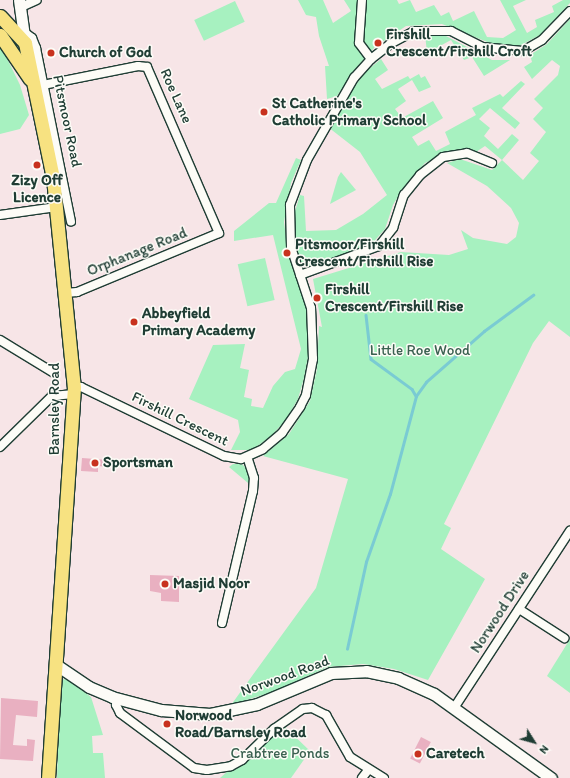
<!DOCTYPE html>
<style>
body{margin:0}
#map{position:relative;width:570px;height:778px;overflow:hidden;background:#f7e5e7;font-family:Itim,sans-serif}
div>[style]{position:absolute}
.green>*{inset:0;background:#a7f1c0;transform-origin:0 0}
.stream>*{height:2.5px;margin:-1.25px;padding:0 1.25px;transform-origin:1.25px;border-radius:1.25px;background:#7acbd3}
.building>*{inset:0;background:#e9b0c1;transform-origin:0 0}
.roads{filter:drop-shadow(1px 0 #1f3d34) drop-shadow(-1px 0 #1f3d34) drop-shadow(0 1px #1f3d34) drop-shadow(0 -1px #1f3d34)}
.street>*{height:8px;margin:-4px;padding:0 4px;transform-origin:4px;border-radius:4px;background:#fdfcf7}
.secondary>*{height:11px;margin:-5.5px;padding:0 5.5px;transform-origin:5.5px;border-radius:5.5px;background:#fdfcf7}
.primary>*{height:13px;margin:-6.5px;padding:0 6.5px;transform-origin:6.5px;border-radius:6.5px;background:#f7e281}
.dots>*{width:11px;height:11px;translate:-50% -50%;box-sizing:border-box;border:2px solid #fdfcf7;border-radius:50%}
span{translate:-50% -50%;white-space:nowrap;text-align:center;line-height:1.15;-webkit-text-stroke:3px #fdfcf7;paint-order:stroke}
.poi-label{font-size:15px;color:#1f3d34;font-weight:700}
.left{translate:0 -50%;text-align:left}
.street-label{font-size:15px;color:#1f3d34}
.park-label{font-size:15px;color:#3a6150}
.north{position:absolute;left:514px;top:722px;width:40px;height:40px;-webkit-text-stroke:3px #fdfcf7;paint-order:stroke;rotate:127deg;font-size:11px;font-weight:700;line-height:16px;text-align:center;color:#1f3d34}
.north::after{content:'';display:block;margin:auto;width:14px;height:18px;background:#1f3d34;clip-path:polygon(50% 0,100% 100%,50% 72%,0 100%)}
</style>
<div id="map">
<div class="green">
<div style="clip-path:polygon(298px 0,323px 0,333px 23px,351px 11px,344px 0,397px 0,399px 4px,410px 0,416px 12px,434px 5px,441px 16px,449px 12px,453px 21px,474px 11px,487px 37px,503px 38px,516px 30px,500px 0,526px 0,513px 6px,527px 33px,537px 27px,535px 20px,554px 12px,552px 6px,563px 0,570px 0,570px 3px,540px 35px,519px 46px,500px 47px,442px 24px,406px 26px,375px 47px,356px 68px,337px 96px,327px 99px,325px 66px,329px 66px,319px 36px,316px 17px,306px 15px)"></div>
<div style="left:235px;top:1px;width:23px;height:45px;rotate:65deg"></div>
<div style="clip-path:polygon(570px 19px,570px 337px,549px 321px,533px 343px,444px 524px,451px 528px,441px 549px,485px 579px,428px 680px,394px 669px,363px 664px,328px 667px,272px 692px,231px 705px,316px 588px,348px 479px,263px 456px,289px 434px,310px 401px,317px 369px,319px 326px,322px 327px,313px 279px,401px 252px,449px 255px,468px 249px,461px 230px,473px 238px,507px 244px,516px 237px,519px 223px,511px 208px,487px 186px,447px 163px,460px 159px,492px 170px,502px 160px,485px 146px,476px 152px,453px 150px,425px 163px,403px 188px,393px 205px,385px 229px,369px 247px,322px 264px,305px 267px,299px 262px,295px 240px,295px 211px,300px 195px,304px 196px,306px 231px,336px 230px,363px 214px,387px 195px,360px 152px,328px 127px,364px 73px,381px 59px,388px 70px,375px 79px,382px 89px,408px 76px,410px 79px,419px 74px,421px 78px,425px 76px,431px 87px,419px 92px,412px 80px,398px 89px,406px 101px,395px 109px,402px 118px,433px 101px,443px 118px,412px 137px,418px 146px,429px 140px,436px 151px,450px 144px,445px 132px,476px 115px,472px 108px,500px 94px,503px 97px,521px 81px,525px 84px,502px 108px,520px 123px,515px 129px,490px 108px,479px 119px,490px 128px,484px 136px,498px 149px,512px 134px,519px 140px,502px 160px,523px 180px,539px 161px,530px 153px,546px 132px,533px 119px,543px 108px,534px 99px,558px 75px,560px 66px,552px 60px,532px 79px,524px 67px,532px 62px,530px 55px,547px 44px)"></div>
<div style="clip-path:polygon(425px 34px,444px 35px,492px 60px,510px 60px,484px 76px,472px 57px,464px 60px,451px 40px,427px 53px)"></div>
<div style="clip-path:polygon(0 44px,20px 85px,29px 115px,20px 129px,0 134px)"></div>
<div style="clip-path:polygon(296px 158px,301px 160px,291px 183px,284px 222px,287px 244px,305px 298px,309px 325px,309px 351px,304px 378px,298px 399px,285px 421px,271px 436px,252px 450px,231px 450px,240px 432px,238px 420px,189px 399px,213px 345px,245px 344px,240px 368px,249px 370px,244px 397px,252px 399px,251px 406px,263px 408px,273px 386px,285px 372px,295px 369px,301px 349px,273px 235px,234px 241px,234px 231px,269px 203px,276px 203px)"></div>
<div style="clip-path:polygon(341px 172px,356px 190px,330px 204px,338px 177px)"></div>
<div style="left:265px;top:258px;width:43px;height:28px;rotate:77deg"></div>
<div style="clip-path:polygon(233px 464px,242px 464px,246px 468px,251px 479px,248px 483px,229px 467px)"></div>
<div style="clip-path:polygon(570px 639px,570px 693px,547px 676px)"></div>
<div style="clip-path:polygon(62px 679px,69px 680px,91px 697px,103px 735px,92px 736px,93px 753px,103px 753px,105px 778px,57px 778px,60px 683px)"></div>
<div style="clip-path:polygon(282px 724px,310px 751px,291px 778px,220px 778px)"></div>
</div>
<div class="stream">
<div style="left:366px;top:315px;width:44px;rotate:83.5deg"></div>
<div style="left:371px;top:359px;width:51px;rotate:36.2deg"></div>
<div style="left:412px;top:389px;width:8px;rotate:60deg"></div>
<div style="left:347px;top:649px;width:89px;rotate:-77.7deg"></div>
<div style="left:366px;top:562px;width:72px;rotate:-70.6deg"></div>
<div style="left:390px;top:494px;width:101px;rotate:-75.1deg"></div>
<div style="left:416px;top:396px;width:17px;rotate:-54deg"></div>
<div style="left:426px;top:382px;width:77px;rotate:-41.3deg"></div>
<div style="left:484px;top:331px;width:61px;rotate:-36.3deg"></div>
</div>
<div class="building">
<div style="clip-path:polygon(82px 458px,109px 460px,109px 467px,98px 466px,98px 472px,81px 471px)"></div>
<div style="clip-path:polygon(150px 575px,179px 576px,179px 602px,161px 601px,161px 593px,150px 591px)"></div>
<div style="clip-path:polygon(1px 698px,38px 701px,37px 717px,16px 715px,13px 745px,27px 746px,27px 739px,35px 740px,33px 761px,0 759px)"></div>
<div style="left:421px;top:737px;width:11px;height:24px;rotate:27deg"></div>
</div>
<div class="roads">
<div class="street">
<div style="left:362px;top:0;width:43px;rotate:94deg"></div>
<div style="left:359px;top:43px;width:20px;rotate:53deg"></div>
<div style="left:21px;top:7px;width:17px;rotate:-24deg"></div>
<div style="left:24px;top:32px;width:10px;rotate:37deg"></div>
<div style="left:32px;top:38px;width:11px;rotate:68deg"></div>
<div style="left:36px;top:48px;width:177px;rotate:78.6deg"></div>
<div style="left:43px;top:85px;width:97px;rotate:-11.3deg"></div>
<div style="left:138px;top:66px;width:9px;rotate:6deg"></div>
<div style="left:147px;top:67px;width:181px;rotate:66.6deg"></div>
<div style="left:219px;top:233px;width:154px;rotate:157.4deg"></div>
<div style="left:77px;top:292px;width:12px;rotate:175deg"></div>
<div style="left:0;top:215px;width:57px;rotate:-8.1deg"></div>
<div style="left:300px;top:275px;width:84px;rotate:-20.2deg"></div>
<div style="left:379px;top:246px;width:23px;rotate:-52deg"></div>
<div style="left:393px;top:228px;width:35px;rotate:-72deg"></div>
<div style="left:404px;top:195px;width:26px;rotate:-51deg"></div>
<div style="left:420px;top:175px;width:29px;rotate:-38deg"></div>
<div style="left:443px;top:157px;width:24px;rotate:-9deg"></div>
<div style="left:467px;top:153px;width:27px;rotate:22deg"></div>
<div style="left:0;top:340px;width:63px;rotate:31.4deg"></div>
<div style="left:74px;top:387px;width:7px"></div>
<div style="left:81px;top:387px;width:159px;rotate:25.8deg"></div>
<div style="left:224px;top:456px;width:17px;rotate:10deg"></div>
<div style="left:241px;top:459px;width:24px;rotate:-24deg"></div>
<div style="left:263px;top:449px;width:25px;rotate:-40deg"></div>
<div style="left:282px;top:433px;width:32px;rotate:-55deg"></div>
<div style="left:300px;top:407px;width:13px;rotate:-63deg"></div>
<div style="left:306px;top:395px;width:37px;rotate:-79deg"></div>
<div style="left:313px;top:359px;width:51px;rotate:-92.2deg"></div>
<div style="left:311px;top:308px;width:64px;rotate:-108.2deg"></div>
<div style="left:291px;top:247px;width:42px;rotate:-91.4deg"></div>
<div style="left:290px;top:205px;width:48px;rotate:-69.3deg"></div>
<div style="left:307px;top:160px;width:95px;rotate:-60.2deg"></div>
<div style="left:354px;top:78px;width:25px;rotate:-48deg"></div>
<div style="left:371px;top:59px;width:24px;rotate:-38deg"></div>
<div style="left:390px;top:44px;width:27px;rotate:-28deg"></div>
<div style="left:414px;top:31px;width:37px"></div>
<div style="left:451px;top:31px;width:35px;rotate:27deg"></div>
<div style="left:482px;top:47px;width:41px;rotate:5.6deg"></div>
<div style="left:523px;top:51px;width:22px;rotate:-30deg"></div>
<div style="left:542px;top:40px;width:40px;rotate:-46deg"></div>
<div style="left:0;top:447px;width:73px;rotate:-44.4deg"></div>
<div style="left:52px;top:396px;width:22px;rotate:-5deg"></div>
<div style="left:519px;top:609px;width:54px;rotate:32.8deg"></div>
<div style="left:222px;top:623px;width:136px;rotate:-76.8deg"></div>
<div style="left:253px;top:491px;width:13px;rotate:-86deg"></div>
<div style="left:254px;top:478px;width:22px;rotate:-108deg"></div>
<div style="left:117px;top:699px;width:6px;rotate:99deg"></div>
<div style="left:116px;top:705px;width:9px;rotate:63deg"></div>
<div style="left:120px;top:713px;width:92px;rotate:36.6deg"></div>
<div style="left:194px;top:768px;width:13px;rotate:9deg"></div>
<div style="left:207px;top:770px;width:24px;rotate:-9deg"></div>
<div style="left:231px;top:766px;width:13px;rotate:-29deg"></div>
<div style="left:242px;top:760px;width:45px;rotate:-44.1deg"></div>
<div style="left:274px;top:729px;width:35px;rotate:-35deg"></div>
<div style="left:303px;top:709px;width:9px;rotate:-6deg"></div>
<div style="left:312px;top:708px;width:16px;rotate:27deg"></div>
<div style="left:326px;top:715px;width:48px;rotate:60.3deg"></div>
<div style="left:350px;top:757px;width:40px;rotate:32deg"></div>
<div style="left:454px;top:708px;width:212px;rotate:-56.8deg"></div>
<div style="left:362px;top:778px;width:11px;rotate:-52deg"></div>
</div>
<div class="secondary">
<div style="left:19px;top:0;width:43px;rotate:82.1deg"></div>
<div style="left:58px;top:666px;width:37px;rotate:34deg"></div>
<div style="left:89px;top:687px;width:25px;rotate:23deg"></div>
<div style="left:112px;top:697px;width:51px;rotate:14.9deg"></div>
<div style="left:161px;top:710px;width:49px;rotate:4.7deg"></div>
<div style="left:210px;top:714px;width:48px;rotate:-12deg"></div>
<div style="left:257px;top:704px;width:80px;rotate:-22.7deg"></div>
<div style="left:331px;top:673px;width:35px;rotate:-3deg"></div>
<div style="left:366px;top:671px;width:33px;rotate:12deg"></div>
<div style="left:398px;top:678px;width:39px;rotate:24deg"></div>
<div style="left:434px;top:694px;width:144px;rotate:35.7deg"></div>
</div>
<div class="primary">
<div style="left:0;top:16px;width:37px;rotate:47deg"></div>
<div style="left:25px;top:43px;width:138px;rotate:78.3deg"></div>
<div style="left:53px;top:178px;width:210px;rotate:84.3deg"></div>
<div style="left:74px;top:387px;width:392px;rotate:93.8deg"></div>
<div style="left:0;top:35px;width:53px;rotate:55.7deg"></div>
</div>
</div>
<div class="dots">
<div style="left:378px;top:43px;background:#c8321e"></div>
<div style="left:51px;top:53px;background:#c8321e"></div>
<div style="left:264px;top:112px;background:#c8321e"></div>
<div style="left:37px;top:165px;background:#c8321e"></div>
<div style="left:287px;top:253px;background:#c8321e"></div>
<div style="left:317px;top:298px;background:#c8321e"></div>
<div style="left:134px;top:322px;background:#c8321e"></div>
<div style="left:95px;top:463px;background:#c8321e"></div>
<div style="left:165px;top:584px;background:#c8321e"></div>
<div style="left:167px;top:724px;background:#c8321e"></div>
<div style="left:418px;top:754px;background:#c8321e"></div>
</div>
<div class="poi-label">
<span class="left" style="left:386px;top:43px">Firshill<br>Crescent/Firshill Croft</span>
<span class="left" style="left:59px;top:53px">Church of God</span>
<span class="left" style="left:272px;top:112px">St Catherine's<br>Catholic Primary School</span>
<span style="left:37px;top:189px">Zizy Off<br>Licence</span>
<span class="left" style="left:295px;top:253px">Pitsmoor/Firshill<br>Crescent/Firshill Rise</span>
<span class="left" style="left:325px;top:298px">Firshill<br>Crescent/Firshill Rise</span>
<span class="left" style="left:142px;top:322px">Abbeyfield<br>Primary Academy</span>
<span class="left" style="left:103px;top:463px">Sportsman</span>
<span class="left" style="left:173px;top:584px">Masjid Noor</span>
<span class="left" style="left:175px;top:724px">Norwood<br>Road/Barnsley Road</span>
<span class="left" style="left:426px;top:754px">Caretech</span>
</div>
<div class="street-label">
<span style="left:176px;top:96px;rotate:66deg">Roe Lane</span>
<span style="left:67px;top:121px;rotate:78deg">Pitsmoor Road</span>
<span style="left:137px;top:252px;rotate:-22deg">Orphanage Road</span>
<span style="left:55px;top:409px;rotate:-90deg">Barnsley Road</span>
<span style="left:180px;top:419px;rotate:26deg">Firshill Crescent</span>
<span style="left:500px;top:612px;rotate:-57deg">Norwood Drive</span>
<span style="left:285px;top:676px;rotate:-20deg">Norwood Road</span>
</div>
<div class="park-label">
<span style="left:420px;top:351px">Little Roe Wood</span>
<span style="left:280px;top:754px">Crabtree Ponds</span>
</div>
<div class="north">N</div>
</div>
